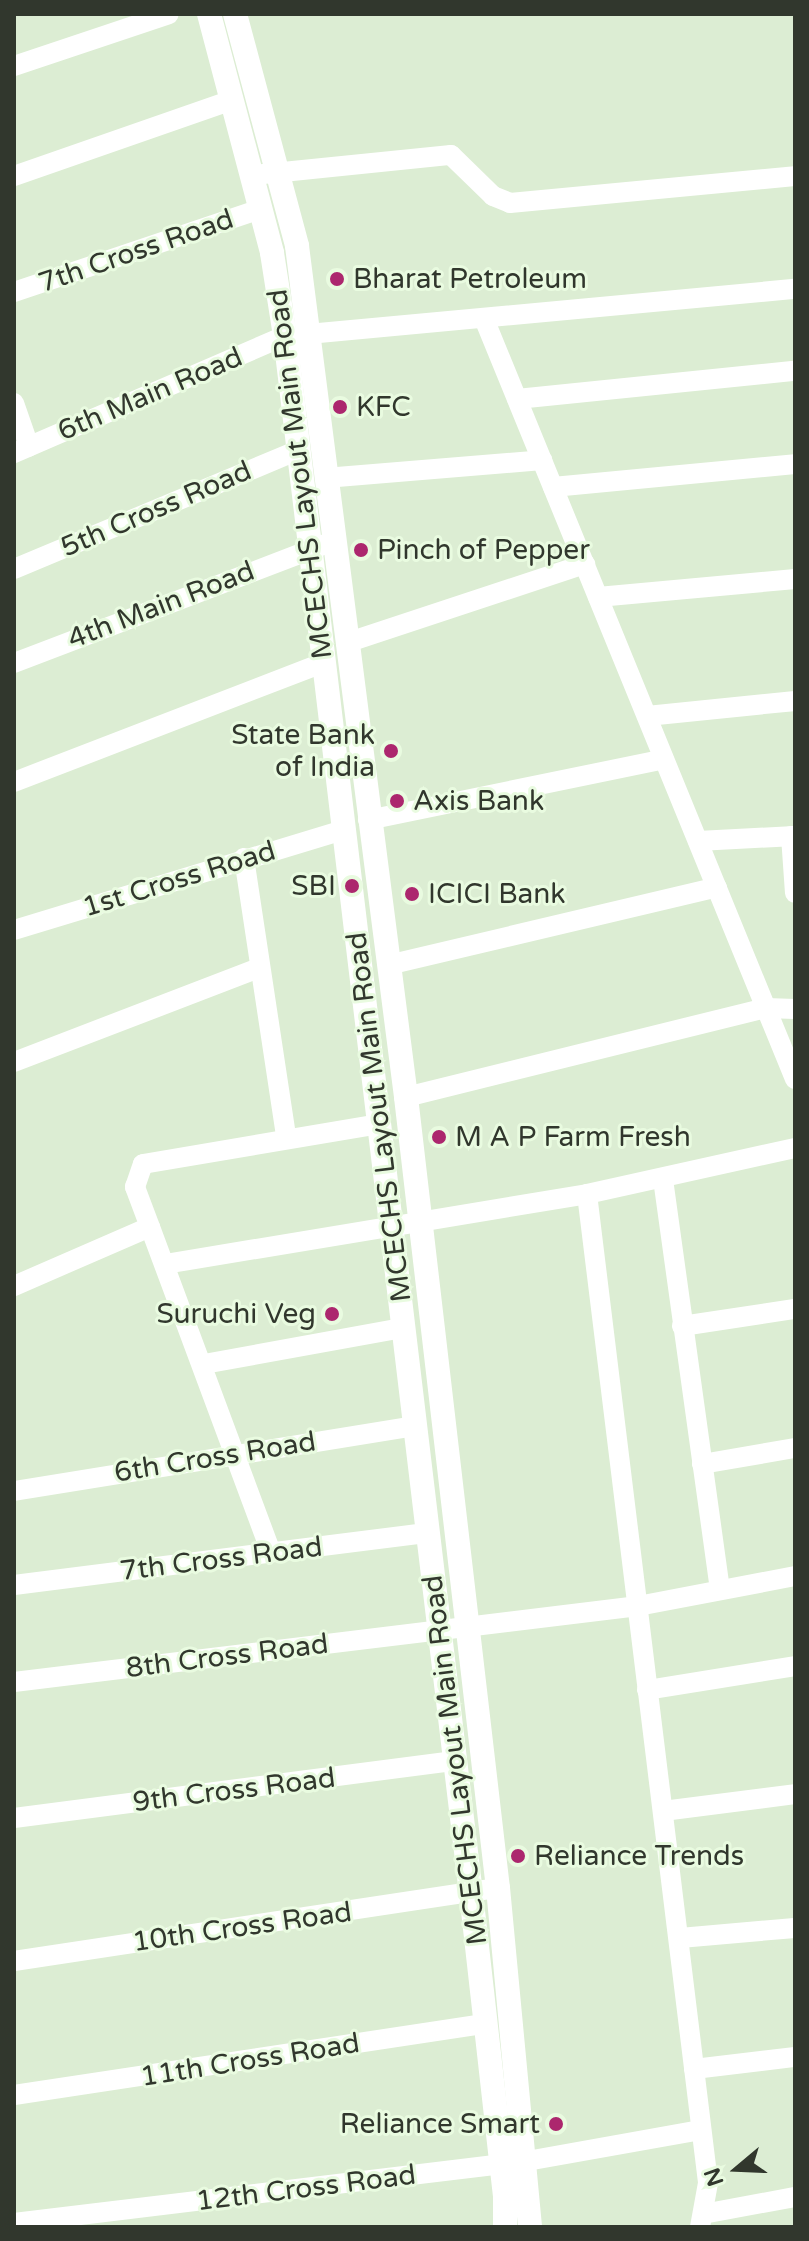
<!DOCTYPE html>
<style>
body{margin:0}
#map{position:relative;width:809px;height:2241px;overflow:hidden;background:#dcedd3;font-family:"Varela Round",sans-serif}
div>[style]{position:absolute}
.minor>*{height:20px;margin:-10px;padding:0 10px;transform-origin:10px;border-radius:10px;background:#fff}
.major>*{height:24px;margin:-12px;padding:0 12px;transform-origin:12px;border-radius:12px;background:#fff}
.dots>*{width:22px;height:22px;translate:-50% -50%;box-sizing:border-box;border:4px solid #e9fbe0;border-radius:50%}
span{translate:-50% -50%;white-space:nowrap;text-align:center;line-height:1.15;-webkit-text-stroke:6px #e9fbe0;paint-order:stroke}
.street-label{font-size:28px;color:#31372d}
.poi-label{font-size:28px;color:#31372d}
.left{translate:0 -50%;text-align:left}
.right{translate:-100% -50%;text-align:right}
.frame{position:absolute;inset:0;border:16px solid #31372d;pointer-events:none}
.north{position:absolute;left:697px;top:2129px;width:80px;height:80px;-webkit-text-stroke:6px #e9fbe0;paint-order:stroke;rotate:251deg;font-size:22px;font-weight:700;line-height:32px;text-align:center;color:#31372d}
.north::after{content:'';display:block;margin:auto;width:28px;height:36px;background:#31372d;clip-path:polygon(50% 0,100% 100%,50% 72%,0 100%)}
</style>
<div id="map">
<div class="minor">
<div style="left:14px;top:66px;width:163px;rotate:-18.5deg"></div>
<div style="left:263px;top:174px;width:189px;rotate:-5.8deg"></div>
<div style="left:451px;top:155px;width:59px;rotate:44.3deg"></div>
<div style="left:493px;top:196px;width:18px;rotate:22deg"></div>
<div style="left:510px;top:203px;width:286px;rotate:-5.4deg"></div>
<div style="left:14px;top:176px;width:228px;rotate:-19.2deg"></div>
<div style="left:14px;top:292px;width:257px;rotate:-18.6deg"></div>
<div style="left:485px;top:321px;width:819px;rotate:67.76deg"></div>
<div style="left:308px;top:334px;width:489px;rotate:-5.3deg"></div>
<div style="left:517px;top:399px;width:279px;rotate:-5.8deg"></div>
<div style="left:14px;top:403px;width:46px;rotate:70.8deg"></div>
<div style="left:14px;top:453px;width:295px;rotate:-23.4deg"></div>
<div style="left:325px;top:478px;width:218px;rotate:-4.7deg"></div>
<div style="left:553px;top:487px;width:243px;rotate:-5.4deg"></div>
<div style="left:14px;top:569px;width:308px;rotate:-22.7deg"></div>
<div style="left:598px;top:597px;width:198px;rotate:-5.2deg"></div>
<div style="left:346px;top:643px;width:252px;rotate:-18.3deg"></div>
<div style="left:14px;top:663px;width:333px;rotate:-20.9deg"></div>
<div style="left:647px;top:716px;width:149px;rotate:-5.8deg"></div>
<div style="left:14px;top:782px;width:331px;rotate:-21.1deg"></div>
<div style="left:368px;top:820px;width:302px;rotate:-11.6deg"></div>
<div style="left:791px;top:836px;width:57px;rotate:86deg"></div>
<div style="left:698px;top:841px;width:97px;rotate:-3deg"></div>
<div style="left:244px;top:858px;width:281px;rotate:81.4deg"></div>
<div style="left:14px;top:930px;width:345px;rotate:-16.9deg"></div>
<div style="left:388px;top:965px;width:338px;rotate:-13.3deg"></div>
<div style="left:14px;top:1062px;width:262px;rotate:-21deg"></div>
<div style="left:406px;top:1097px;width:371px;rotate:-13.9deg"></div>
<div style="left:766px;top:1008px;width:29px;rotate:2deg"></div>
<div style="left:663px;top:1179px;width:414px;rotate:82.1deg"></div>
<div style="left:587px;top:1194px;width:996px;rotate:83.02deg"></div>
<div style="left:708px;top:2183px;width:45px;rotate:100.3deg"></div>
<div style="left:150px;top:1227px;width:347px;rotate:69.6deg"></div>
<div style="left:165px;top:1264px;width:428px;rotate:-9.4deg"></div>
<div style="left:587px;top:1194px;width:213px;rotate:-12.5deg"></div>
<div style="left:14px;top:1286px;width:148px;rotate:-23.5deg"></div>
<div style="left:150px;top:1227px;width:43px;rotate:-110.6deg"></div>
<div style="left:135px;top:1187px;width:24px;rotate:-71deg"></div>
<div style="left:143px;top:1164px;width:239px;rotate:-9.6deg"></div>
<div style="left:682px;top:1326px;width:114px;rotate:-8.6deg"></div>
<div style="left:204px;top:1364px;width:202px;rotate:-10.3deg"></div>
<div style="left:702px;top:1464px;width:94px;rotate:-9.8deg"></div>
<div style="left:14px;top:1491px;width:407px;rotate:-9.2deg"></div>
<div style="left:14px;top:1585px;width:417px;rotate:-7.2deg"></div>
<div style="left:14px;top:1682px;width:629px;rotate:-6.94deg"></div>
<div style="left:638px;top:1606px;width:160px;rotate:-10.8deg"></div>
<div style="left:647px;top:1690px;width:150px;rotate:-9.2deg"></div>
<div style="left:663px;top:1811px;width:133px;rotate:-7.3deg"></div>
<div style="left:14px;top:1818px;width:444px;rotate:-7.4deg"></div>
<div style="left:680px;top:1938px;width:115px;rotate:-5deg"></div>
<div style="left:14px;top:1961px;width:489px;rotate:-8.6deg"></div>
<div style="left:694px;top:2069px;width:102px;rotate:-6.8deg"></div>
<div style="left:14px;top:2095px;width:477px;rotate:-8.6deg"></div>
<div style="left:703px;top:2214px;width:94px;rotate:-10.5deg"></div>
<div style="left:14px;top:2223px;width:517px;rotate:-6.89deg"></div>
<div style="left:527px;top:2161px;width:177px;rotate:-10.1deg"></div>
</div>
<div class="major">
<div style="left:209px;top:14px;width:247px;rotate:75.2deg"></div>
<div style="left:272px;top:253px;width:84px;rotate:81.1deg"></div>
<div style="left:285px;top:336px;width:1568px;rotate:83.19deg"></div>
<div style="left:471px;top:1893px;width:304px;rotate:83.6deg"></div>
<div style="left:505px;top:2195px;width:32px;rotate:90deg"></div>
<div style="left:235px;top:14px;width:240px;rotate:75deg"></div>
<div style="left:297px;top:246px;width:858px;rotate:82.7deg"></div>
<div style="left:406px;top:1097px;width:796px;rotate:83.37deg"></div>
<div style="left:498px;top:1888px;width:341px;rotate:84.6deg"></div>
</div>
<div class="dots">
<div style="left:337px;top:279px;background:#ac276e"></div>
<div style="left:340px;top:407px;background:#ac276e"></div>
<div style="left:361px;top:550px;background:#ac276e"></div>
<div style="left:391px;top:751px;background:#ac276e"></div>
<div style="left:397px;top:801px;background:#ac276e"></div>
<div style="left:352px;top:886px;background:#ac276e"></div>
<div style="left:412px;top:894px;background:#ac276e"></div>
<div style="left:439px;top:1137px;background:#ac276e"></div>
<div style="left:332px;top:1314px;background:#ac276e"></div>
<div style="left:518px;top:1856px;background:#ac276e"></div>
<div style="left:556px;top:2124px;background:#ac276e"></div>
</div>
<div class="street-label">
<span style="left:136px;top:251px;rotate:-19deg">7th Cross Road</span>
<span style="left:150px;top:394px;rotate:-23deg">6th Main Road</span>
<span style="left:300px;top:474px;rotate:-97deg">MCECHS Layout Main Road</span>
<span style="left:156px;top:509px;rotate:-23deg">5th Cross Road</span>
<span style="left:161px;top:605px;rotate:-21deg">4th Main Road</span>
<span style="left:179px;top:879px;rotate:-17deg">1st Cross Road</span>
<span style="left:379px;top:1117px;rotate:-97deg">MCECHS Layout Main Road</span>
<span style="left:215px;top:1457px;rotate:-9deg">6th Cross Road</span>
<span style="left:221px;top:1559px;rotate:-7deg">7th Cross Road</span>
<span style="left:227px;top:1656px;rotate:-7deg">8th Cross Road</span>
<span style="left:455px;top:1760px;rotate:-97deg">MCECHS Layout Main Road</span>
<span style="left:234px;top:1790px;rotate:-7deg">9th Cross Road</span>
<span style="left:242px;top:1927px;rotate:-8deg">10th Cross Road</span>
<span style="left:250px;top:2060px;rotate:-9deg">11th Cross Road</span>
<span style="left:306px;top:2188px;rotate:-7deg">12th Cross Road</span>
</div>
<div class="poi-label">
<span class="left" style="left:353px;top:279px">Bharat Petroleum</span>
<span class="left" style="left:356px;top:407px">KFC</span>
<span class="left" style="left:377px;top:550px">Pinch of Pepper</span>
<span class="right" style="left:375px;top:751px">State Bank<br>of India</span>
<span class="left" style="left:413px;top:801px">Axis Bank</span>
<span class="right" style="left:336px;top:886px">SBI</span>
<span class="left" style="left:428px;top:894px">ICICI Bank</span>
<span class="left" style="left:455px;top:1137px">M A P Farm Fresh</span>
<span class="right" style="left:316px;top:1314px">Suruchi Veg</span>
<span class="left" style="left:534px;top:1856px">Reliance Trends</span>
<span class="right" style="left:540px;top:2124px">Reliance Smart</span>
</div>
<div class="frame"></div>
<div class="north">N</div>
</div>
